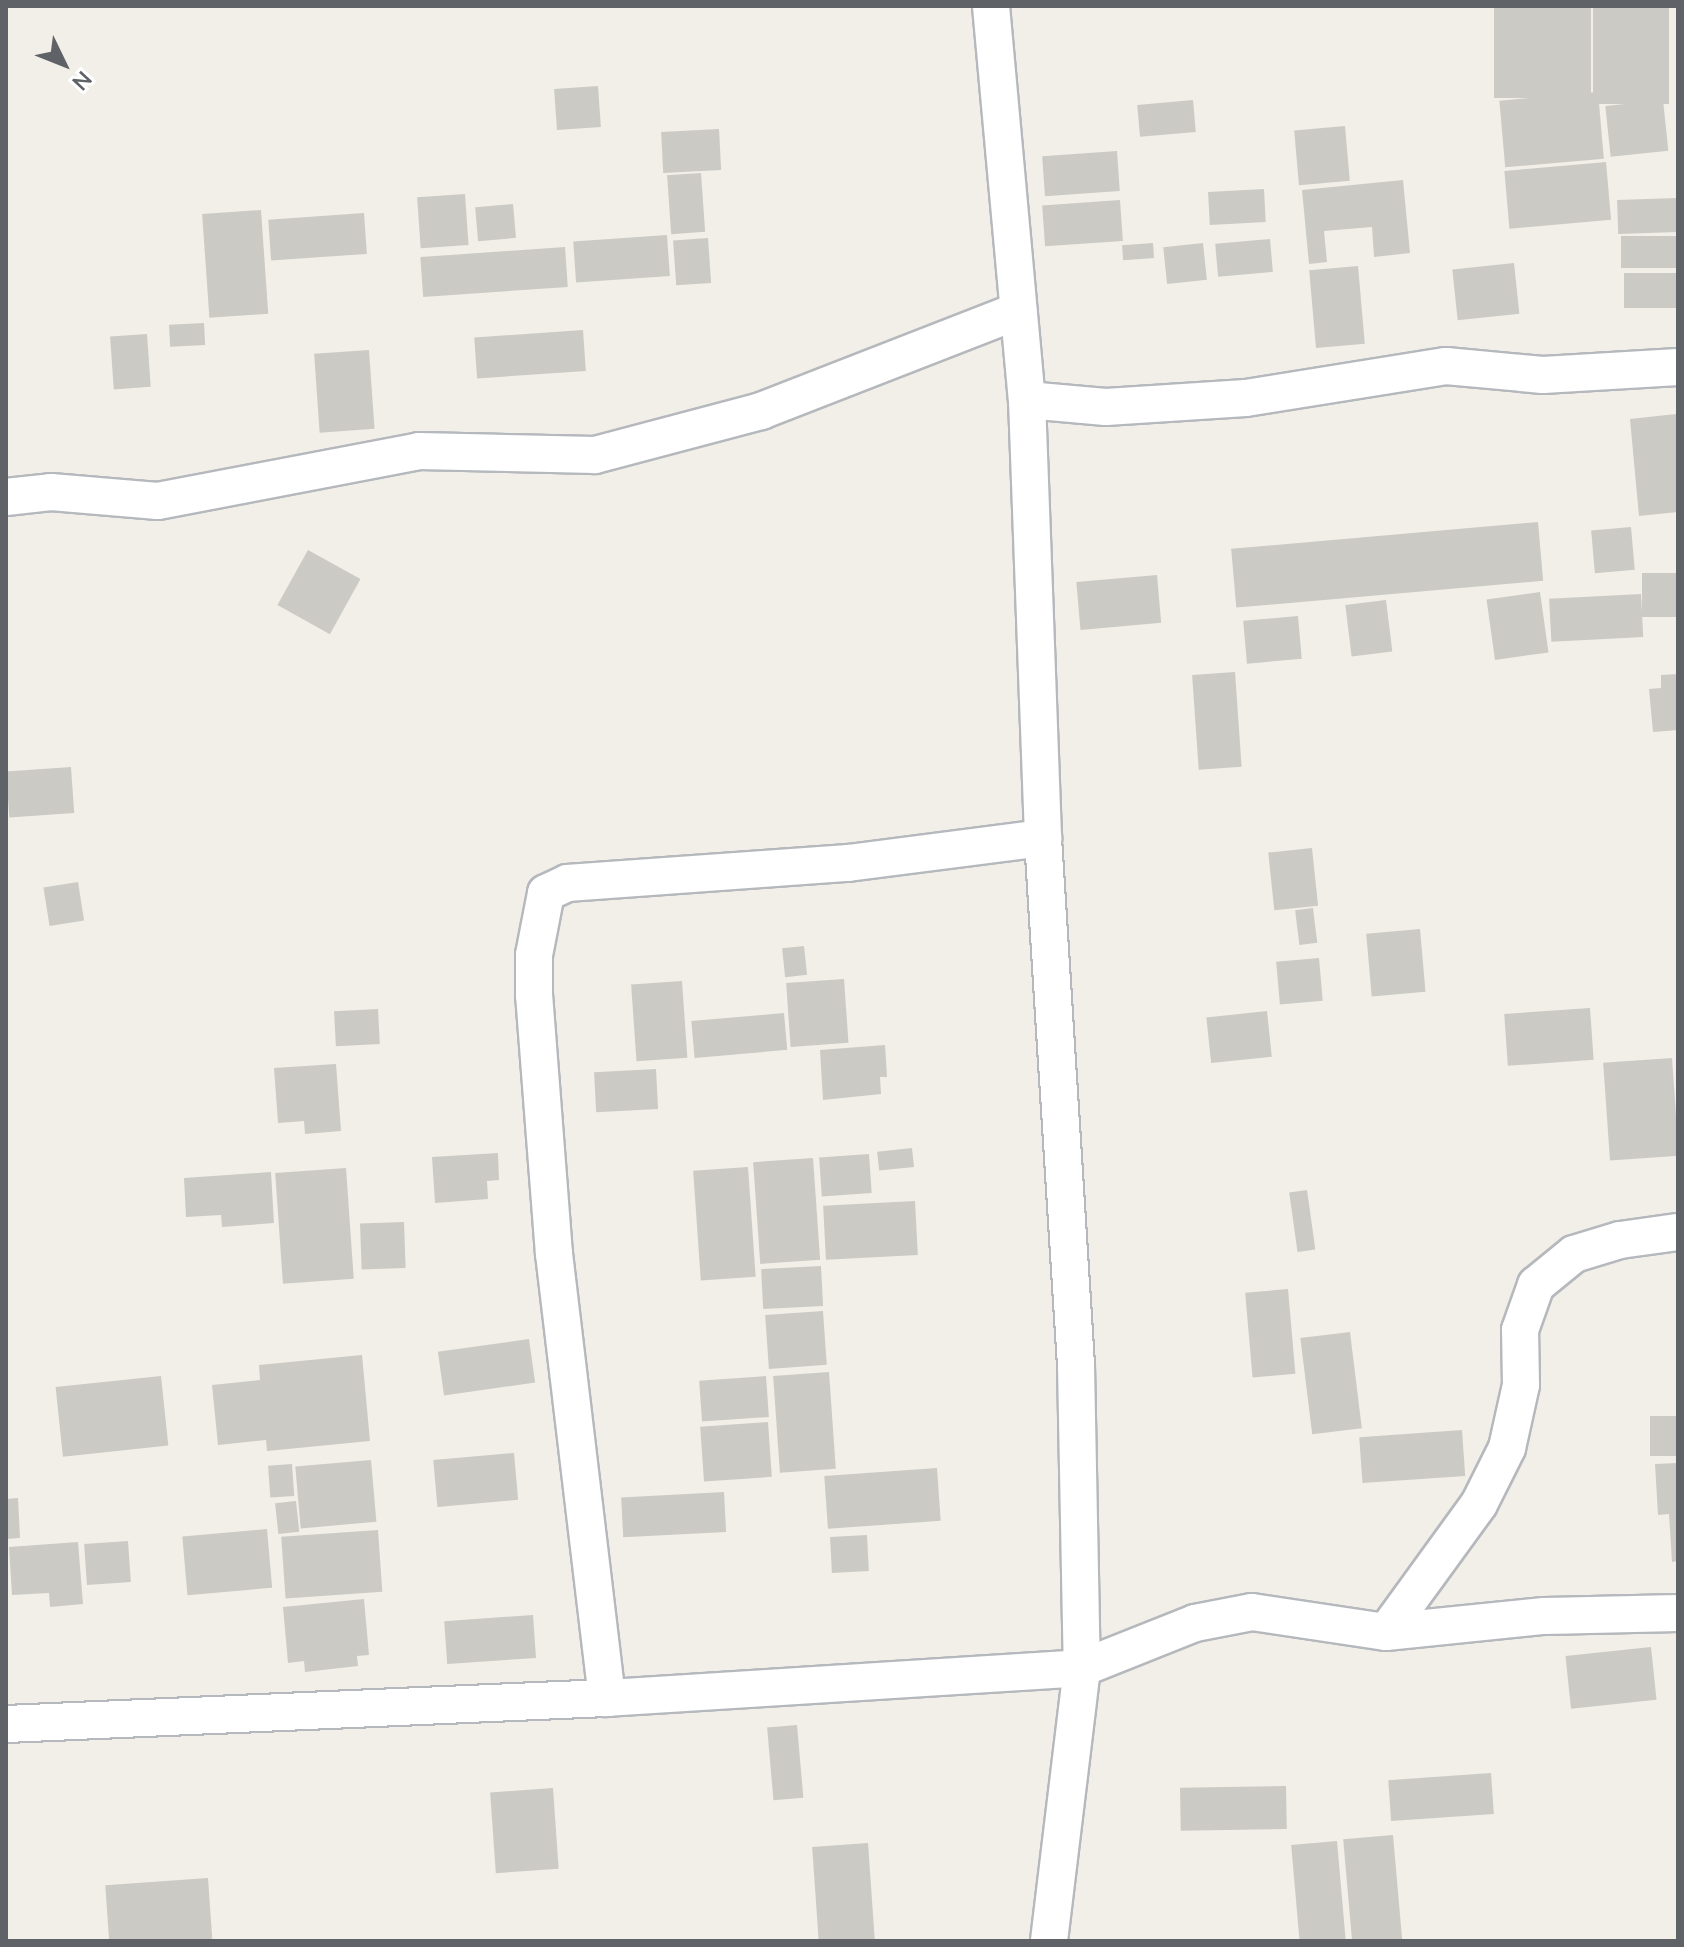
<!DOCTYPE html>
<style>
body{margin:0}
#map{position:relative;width:1684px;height:1947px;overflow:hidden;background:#f1efe8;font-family:"Nunito Sans",sans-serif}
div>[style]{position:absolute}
.building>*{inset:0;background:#cccac5;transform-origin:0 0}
.roads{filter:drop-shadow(2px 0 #b5b8bc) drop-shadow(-2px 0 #b5b8bc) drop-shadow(0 2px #b5b8bc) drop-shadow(0 -2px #b5b8bc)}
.street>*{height:36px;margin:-18px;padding:0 18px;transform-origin:18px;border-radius:18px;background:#fff}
span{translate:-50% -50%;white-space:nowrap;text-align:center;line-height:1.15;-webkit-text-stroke:6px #fff;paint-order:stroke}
.frame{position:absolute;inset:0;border:8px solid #5f6368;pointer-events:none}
.north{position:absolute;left:24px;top:24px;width:80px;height:80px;-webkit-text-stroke:6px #fff;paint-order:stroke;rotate:133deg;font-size:22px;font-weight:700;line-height:32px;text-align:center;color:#5f6368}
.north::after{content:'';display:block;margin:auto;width:28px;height:36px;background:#5f6368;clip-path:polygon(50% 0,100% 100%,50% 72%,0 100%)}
</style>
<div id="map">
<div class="building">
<div style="left:1494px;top:6px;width:97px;height:92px"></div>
<div style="left:1593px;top:6px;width:76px;height:98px"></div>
<div style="left:598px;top:86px;width:41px;height:44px;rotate:86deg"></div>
<div style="left:1598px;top:92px;width:67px;height:99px;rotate:85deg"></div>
<div style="left:1193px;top:100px;width:32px;height:56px;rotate:85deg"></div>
<div style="left:1663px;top:100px;width:51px;height:58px;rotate:84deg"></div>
<div style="left:1345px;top:126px;width:55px;height:51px;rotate:85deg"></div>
<div style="left:719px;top:129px;width:41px;height:58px;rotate:87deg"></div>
<div style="left:1117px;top:151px;width:40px;height:75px;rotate:86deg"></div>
<div style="left:1606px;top:162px;width:58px;height:102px;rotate:85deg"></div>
<div style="left:701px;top:173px;width:59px;height:34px;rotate:86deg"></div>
<div style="clip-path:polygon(1403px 180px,1410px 253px,1374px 257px,1372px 227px,1324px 231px,1327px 262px,1309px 264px,1302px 190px)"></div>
<div style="left:1264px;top:189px;width:33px;height:56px;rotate:87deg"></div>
<div style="left:465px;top:194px;width:51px;height:48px;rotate:86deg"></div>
<div style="left:1677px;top:198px;width:34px;height:60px;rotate:88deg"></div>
<div style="left:1120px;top:200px;width:41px;height:78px;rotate:86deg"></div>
<div style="left:513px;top:204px;width:34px;height:38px;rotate:85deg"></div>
<div style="left:261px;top:210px;width:104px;height:59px;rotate:86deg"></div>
<div style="left:364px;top:213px;width:41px;height:96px;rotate:86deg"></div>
<div style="left:667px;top:235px;width:41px;height:94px;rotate:86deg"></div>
<div style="left:1678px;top:236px;width:32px;height:57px;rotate:90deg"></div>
<div style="left:708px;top:238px;width:45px;height:35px;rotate:86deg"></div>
<div style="left:1270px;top:239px;width:33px;height:55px;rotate:85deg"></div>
<div style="left:1153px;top:243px;width:15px;height:31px;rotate:86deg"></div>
<div style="left:1203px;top:243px;width:37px;height:40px;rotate:84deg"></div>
<div style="left:565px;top:247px;width:40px;height:145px;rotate:86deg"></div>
<div style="left:1514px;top:263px;width:51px;height:62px;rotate:84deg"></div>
<div style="left:1358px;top:266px;width:78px;height:49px;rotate:85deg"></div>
<div style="left:1678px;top:273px;width:35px;height:54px;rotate:90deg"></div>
<div style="left:204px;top:323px;width:22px;height:35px;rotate:87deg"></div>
<div style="left:583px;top:330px;width:41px;height:109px;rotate:86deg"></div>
<div style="left:147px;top:334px;width:53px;height:37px;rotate:86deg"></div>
<div style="left:369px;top:350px;width:79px;height:55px;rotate:86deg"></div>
<div style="clip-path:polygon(1676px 414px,1678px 512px,1639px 516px,1630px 419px)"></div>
<div style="left:1538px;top:522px;width:59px;height:308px;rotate:85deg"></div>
<div style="left:1631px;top:527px;width:43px;height:40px;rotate:85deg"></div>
<div style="left:308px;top:550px;width:60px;height:63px;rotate:29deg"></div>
<div style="left:1678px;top:573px;width:44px;height:36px;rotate:90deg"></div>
<div style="left:1157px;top:575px;width:48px;height:81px;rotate:85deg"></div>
<div style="left:1540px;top:592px;width:61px;height:54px;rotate:82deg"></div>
<div style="left:1641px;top:594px;width:43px;height:92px;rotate:87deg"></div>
<div style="left:1386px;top:600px;width:52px;height:41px;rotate:83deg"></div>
<div style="left:1298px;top:616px;width:43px;height:55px;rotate:85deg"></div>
<div style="left:1235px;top:672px;width:95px;height:43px;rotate:86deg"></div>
<div style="clip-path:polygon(1678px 674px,1678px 730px,1653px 732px,1649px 689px,1661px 688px,1661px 675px)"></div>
<div style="left:71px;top:767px;width:46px;height:65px;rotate:86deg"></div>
<div style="left:1312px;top:848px;width:58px;height:44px;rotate:84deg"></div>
<div style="left:78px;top:882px;width:39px;height:35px;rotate:81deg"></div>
<div style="left:1313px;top:908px;width:35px;height:18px;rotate:83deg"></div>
<div style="left:1420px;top:929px;width:63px;height:54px;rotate:85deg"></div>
<div style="left:804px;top:946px;width:29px;height:22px;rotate:84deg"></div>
<div style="left:1319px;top:958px;width:43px;height:43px;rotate:85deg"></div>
<div style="left:844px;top:979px;width:64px;height:58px;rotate:86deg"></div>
<div style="left:682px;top:981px;width:77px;height:51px;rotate:86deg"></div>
<div style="left:1590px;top:1008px;width:52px;height:86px;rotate:86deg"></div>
<div style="left:378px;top:1009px;width:35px;height:44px;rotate:87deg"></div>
<div style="left:1267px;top:1011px;width:46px;height:61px;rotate:84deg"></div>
<div style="left:784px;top:1013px;width:37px;height:93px;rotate:85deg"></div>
<div style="clip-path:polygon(885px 1045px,887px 1077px,880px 1077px,881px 1094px,823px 1100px,820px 1050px)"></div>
<div style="left:1672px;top:1058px;width:98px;height:69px;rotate:86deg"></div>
<div style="clip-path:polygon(336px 1064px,341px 1131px,305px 1134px,304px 1121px,278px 1123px,274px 1068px)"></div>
<div style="left:656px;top:1069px;width:40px;height:62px;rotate:87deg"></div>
<div style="left:912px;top:1148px;width:19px;height:35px;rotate:84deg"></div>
<div style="clip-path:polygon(498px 1153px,499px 1180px,487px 1181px,488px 1199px,435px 1203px,432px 1157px)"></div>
<div style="left:869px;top:1154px;width:39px;height:50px;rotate:86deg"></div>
<div style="left:813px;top:1158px;width:102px;height:60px;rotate:86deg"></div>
<div style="left:748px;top:1167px;width:110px;height:55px;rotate:86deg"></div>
<div style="left:346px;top:1168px;width:111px;height:71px;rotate:86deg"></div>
<div style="clip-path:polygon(271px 1172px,274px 1223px,222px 1227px,221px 1215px,186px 1217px,184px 1178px)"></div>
<div style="left:1307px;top:1190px;width:60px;height:18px;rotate:82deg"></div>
<div style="left:915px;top:1201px;width:54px;height:92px;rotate:87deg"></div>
<div style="left:404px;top:1222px;width:46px;height:44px;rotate:88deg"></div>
<div style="left:821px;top:1266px;width:40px;height:60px;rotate:87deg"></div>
<div style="left:1288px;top:1289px;width:85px;height:43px;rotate:85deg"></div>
<div style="left:823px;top:1311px;width:54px;height:58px;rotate:86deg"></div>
<div style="left:1350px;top:1332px;width:97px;height:50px;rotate:83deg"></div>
<div style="left:529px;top:1339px;width:44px;height:92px;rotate:82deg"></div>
<div style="clip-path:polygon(362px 1355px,370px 1441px,267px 1451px,266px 1440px,218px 1445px,212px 1385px,260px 1380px,259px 1365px)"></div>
<div style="left:829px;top:1372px;width:97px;height:56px;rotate:86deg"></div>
<div style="left:161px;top:1376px;width:70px;height:106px;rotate:84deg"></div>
<div style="left:766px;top:1376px;width:41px;height:67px;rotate:86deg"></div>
<div style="left:1678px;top:1416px;width:40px;height:28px;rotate:90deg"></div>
<div style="left:768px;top:1422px;width:55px;height:68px;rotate:86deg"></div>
<div style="left:1462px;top:1430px;width:46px;height:103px;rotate:86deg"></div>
<div style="left:514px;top:1453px;width:47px;height:81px;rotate:85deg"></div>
<div style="left:371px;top:1460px;width:62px;height:76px;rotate:85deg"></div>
<div style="clip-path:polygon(1678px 1463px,1678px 1561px,1672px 1562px,1669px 1514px,1658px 1515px,1655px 1464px)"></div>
<div style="left:292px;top:1464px;width:32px;height:24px;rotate:86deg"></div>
<div style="left:937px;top:1468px;width:53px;height:113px;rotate:86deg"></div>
<div style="left:724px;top:1492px;width:40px;height:103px;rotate:87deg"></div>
<div style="clip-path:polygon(18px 1498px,20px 1538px,6px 1539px,6px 1499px)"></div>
<div style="left:296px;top:1501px;width:31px;height:21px;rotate:84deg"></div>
<div style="left:267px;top:1529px;width:59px;height:85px;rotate:85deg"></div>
<div style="left:378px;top:1530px;width:62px;height:97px;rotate:86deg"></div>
<div style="left:867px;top:1535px;width:36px;height:37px;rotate:87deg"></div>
<div style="left:128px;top:1541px;width:41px;height:44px;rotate:86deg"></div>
<div style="clip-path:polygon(78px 1542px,83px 1604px,50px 1607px,49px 1593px,12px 1595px,9px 1547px)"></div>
<div style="clip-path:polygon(364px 1599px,369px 1655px,357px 1656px,358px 1666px,305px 1672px,304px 1661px,288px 1663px,283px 1607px)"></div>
<div style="left:533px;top:1615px;width:43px;height:89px;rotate:86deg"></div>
<div style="left:1651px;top:1647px;width:53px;height:86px;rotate:84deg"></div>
<div style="left:797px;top:1725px;width:73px;height:30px;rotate:85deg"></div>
<div style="left:1491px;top:1773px;width:41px;height:103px;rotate:86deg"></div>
<div style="left:1286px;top:1786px;width:43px;height:106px;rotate:89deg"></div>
<div style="left:553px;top:1788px;width:81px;height:63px;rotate:86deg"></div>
<div style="left:1393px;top:1835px;width:106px;height:50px;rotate:85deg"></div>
<div style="left:1337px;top:1841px;width:100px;height:46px;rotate:85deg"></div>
<div style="left:868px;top:1843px;width:98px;height:56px;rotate:86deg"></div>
<div style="left:208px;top:1878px;width:61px;height:103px;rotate:86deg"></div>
</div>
<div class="roads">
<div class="street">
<div style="left:991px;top:6px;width:396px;rotate:84.8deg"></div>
<div style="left:1027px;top:400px;width:438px;rotate:87.9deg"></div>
<div style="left:1043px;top:838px;width:528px;rotate:86.42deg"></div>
<div style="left:1076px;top:1365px;width:303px;rotate:88.9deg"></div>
<div style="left:1082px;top:1668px;width:275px;rotate:96.9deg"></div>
<div style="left:1027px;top:400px;width:79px;rotate:5.1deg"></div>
<div style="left:1106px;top:407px;width:140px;rotate:-3.7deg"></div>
<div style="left:1246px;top:398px;width:203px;rotate:-9.1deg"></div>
<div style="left:1446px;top:366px;width:97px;rotate:5.3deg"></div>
<div style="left:1543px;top:375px;width:135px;rotate:-3.4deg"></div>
<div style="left:6px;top:497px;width:45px;rotate:-6.3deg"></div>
<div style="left:51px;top:492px;width:107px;rotate:4.8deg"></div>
<div style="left:158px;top:501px;width:266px;rotate:-10.8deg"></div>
<div style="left:419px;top:451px;width:176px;rotate:1.3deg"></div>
<div style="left:595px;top:455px;width:172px;rotate:-14.8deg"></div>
<div style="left:761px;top:411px;width:276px;rotate:-21.3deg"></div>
<div style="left:1386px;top:1632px;width:158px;rotate:-54deg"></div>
<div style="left:1479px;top:1504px;width:63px;rotate:-63.4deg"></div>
<div style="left:1507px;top:1448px;width:65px;rotate:-77.5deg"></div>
<div style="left:1521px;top:1385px;width:55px;rotate:-91deg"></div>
<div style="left:1520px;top:1330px;width:48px;rotate:-70.4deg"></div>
<div style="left:1536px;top:1285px;width:49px;rotate:-39.2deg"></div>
<div style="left:1574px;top:1254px;width:48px;rotate:-16.9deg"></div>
<div style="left:1620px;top:1240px;width:59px;rotate:-7.9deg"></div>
<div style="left:607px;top:1698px;width:447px;rotate:-96.8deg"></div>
<div style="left:554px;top:1254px;width:260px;rotate:-94.4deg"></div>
<div style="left:534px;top:995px;width:40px;rotate:-90deg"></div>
<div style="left:534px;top:955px;width:63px;rotate:-79deg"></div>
<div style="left:546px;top:893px;width:23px;rotate:-25deg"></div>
<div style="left:567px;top:883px;width:282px;rotate:-4.1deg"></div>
<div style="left:848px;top:863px;width:197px;rotate:-7.3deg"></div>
<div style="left:6px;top:1724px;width:602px;rotate:-2.48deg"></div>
<div style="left:607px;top:1698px;width:476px;rotate:-3.6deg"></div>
<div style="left:1082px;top:1668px;width:122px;rotate:-21.7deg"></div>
<div style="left:1195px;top:1623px;width:58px;rotate:-10.9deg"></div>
<div style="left:1252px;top:1612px;width:135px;rotate:8.5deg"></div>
<div style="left:1386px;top:1632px;width:159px;rotate:-5.8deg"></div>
<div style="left:1544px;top:1616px;width:134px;rotate:-1.3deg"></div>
</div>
</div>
<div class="frame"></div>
<div class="north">N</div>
</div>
